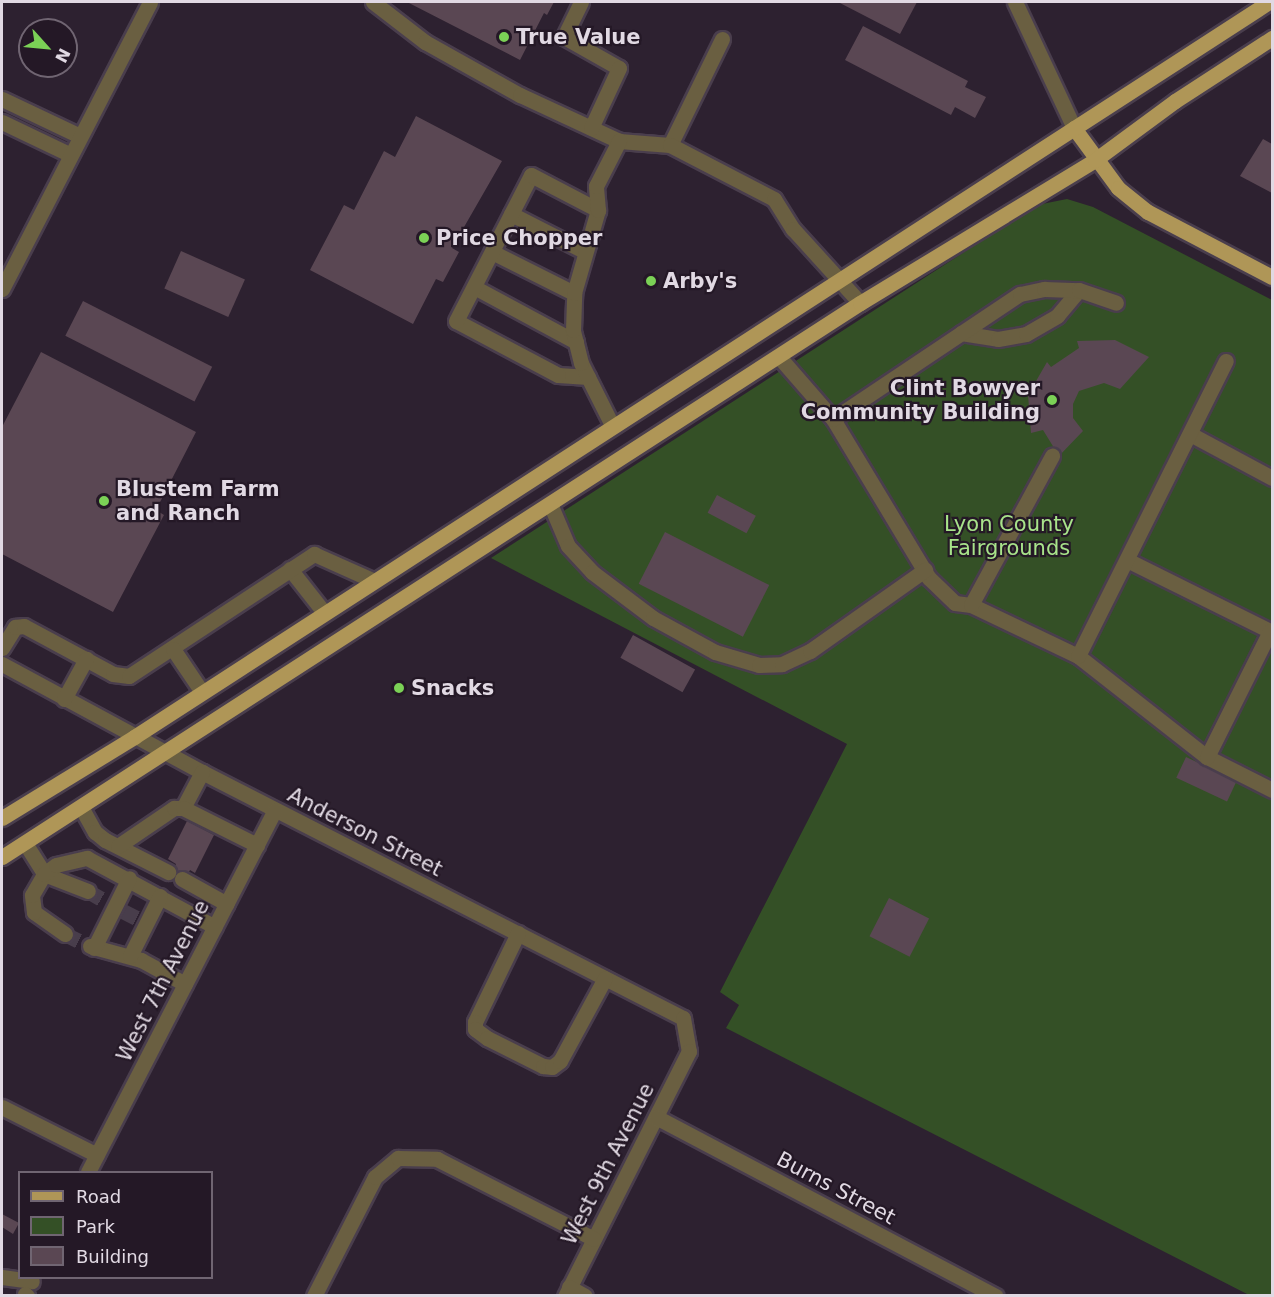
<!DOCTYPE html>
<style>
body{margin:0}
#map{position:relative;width:1274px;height:1297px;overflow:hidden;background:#2d2130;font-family:"DejaVu Sans",sans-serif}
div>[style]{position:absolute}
.green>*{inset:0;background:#345026}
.building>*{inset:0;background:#5a4753;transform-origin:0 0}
.minor-tunnel>*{height:15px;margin-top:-7.5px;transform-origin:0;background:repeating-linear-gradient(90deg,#483d4b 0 15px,transparent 0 23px)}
.roads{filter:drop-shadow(2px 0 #4a3e4d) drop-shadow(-2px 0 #4a3e4d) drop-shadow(0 2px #4a3e4d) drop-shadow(0 -2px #4a3e4d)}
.minor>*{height:15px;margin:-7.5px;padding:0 7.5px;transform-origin:7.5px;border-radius:7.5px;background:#6a5f41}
.major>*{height:15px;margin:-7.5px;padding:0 7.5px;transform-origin:7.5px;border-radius:7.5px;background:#af9657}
.dots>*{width:16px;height:16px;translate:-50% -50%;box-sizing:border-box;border:3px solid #241826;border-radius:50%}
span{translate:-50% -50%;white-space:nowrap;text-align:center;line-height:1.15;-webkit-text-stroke:4.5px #241826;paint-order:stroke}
.poi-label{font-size:21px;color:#e1d9e3;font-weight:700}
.left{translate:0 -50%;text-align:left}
.right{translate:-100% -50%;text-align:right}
.park-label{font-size:21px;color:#a8e38a}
.street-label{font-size:21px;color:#e1d9e3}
.frame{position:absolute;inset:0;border:3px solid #e1d9e3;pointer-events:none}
.legend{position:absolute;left:18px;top:1171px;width:195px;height:108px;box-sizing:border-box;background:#241826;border:2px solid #706572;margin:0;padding:8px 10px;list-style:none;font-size:18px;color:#e1d9e3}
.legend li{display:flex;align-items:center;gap:12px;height:30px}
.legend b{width:30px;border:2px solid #706572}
.north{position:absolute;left:18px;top:18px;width:60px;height:60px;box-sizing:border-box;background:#241826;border:2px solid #706572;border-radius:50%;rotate:117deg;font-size:16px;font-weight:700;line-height:24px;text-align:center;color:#e1d9e3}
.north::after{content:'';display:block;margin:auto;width:21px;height:27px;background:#7bd156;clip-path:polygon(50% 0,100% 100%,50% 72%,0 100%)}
</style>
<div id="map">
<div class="green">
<div style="clip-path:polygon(1067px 199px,1093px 207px,1272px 300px,1272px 1295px,1249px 1295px,726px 1028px,739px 1005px,720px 992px,847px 744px,491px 558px,1037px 205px)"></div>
</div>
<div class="building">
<div style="clip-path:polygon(407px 2px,554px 2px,547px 15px,544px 13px,520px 60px)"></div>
<div style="clip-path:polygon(838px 2px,917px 2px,900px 34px)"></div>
<div style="clip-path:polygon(863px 26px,968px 81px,965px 87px,986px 97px,975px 118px,955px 107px,951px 115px,845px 60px)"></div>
<div style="clip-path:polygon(416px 116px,502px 161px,452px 248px,459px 252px,443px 282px,436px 279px,413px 324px,310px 270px,344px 205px,354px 210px,384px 151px,395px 157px)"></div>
<div style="clip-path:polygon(1263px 139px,1272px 144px,1272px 193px,1240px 176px)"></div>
<div style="left:181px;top:251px;width:70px;height:41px;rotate:24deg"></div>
<div style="left:83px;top:301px;width:145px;height:39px;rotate:27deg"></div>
<div style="clip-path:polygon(1115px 340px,1149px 357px,1120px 389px,1104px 383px,1079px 391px,1073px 404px,1073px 418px,1083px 431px,1059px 456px,1043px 430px,1031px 433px,1028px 395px,1047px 362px,1051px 367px,1079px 348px,1077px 341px)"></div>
<div style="clip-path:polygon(41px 352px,196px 432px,156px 510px,164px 515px,113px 612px,2px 554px,2px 427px)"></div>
<div style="left:717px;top:495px;width:44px;height:20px;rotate:28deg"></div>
<div style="left:665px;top:532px;width:117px;height:58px;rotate:27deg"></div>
<div style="left:633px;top:635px;width:71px;height:26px;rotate:29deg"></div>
<div style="left:1186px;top:757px;width:56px;height:23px;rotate:25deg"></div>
<div style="clip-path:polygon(187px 821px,214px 835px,195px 873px,190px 870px,182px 885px,169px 879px,176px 864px,168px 859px)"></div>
<div style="left:889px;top:898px;width:45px;height:43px;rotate:27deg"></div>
<div style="clip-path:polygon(2px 1214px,19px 1223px,13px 1234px,2px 1227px)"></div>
</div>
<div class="minor-tunnel">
<div style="left:88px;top:891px;width:20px;rotate:30deg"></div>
<div style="left:123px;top:911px;width:16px;rotate:27deg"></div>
<div style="left:65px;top:934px;width:28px;rotate:26deg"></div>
</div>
<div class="roads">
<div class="minor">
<div style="left:373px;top:2px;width:66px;rotate:37.6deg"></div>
<div style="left:425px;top:42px;width:109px;rotate:29.2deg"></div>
<div style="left:520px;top:95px;width:109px;rotate:24.9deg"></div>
<div style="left:619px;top:141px;width:51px;rotate:4.5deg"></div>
<div style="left:581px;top:2px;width:39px;rotate:116deg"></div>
<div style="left:564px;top:37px;width:63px;rotate:29.4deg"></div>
<div style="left:619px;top:68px;width:66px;rotate:115deg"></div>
<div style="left:1015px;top:2px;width:139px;rotate:64.9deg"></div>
<div style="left:722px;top:39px;width:118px;rotate:116.1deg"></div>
<div style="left:670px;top:145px;width:117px;rotate:27.4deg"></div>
<div style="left:774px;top:199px;width:36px;rotate:58deg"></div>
<div style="left:793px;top:229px;width:100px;rotate:47.8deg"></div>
<div style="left:2px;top:99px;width:86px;rotate:25.4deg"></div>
<div style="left:2px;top:122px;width:76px;rotate:25.6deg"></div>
<div style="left:511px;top:214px;width:82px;rotate:26.9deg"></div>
<div style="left:492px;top:252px;width:92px;rotate:26.6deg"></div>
<div style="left:474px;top:287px;width:116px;rotate:28.3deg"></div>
<div style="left:2px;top:289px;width:323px;rotate:-62.7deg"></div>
<div style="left:961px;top:333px;width:37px;rotate:9deg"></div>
<div style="left:998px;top:339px;width:28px;rotate:-10deg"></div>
<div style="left:1026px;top:334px;width:36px;rotate:-30deg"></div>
<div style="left:1057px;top:316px;width:34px;rotate:-50deg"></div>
<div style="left:780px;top:358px;width:81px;rotate:49deg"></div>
<div style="left:833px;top:419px;width:186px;rotate:58.9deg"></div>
<div style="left:929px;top:578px;width:36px;rotate:44deg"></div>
<div style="left:955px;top:603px;width:16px;rotate:7deg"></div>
<div style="left:971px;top:605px;width:119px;rotate:25.5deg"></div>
<div style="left:1078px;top:656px;width:164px;rotate:38.1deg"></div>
<div style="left:1207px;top:757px;width:73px;rotate:26.9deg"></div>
<div style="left:588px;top:377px;width:30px;rotate:-176deg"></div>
<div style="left:558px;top:375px;width:115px;rotate:-152.1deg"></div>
<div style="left:456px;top:321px;width:164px;rotate:-62.8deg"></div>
<div style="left:531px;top:175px;width:76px;rotate:27.6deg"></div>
<div style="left:833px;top:419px;width:225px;rotate:-33.8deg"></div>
<div style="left:1020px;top:294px;width:25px;rotate:-12deg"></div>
<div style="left:1044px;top:289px;width:35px;rotate:2deg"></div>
<div style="left:1079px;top:290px;width:39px;rotate:19deg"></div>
<div style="left:612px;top:425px;width:69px;rotate:-116.6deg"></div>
<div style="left:581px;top:363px;width:34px;rotate:-104deg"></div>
<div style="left:573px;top:330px;width:37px;rotate:-88deg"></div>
<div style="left:574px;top:293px;width:86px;rotate:-73.9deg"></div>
<div style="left:598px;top:210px;width:24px;rotate:-95deg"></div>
<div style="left:596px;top:186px;width:51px;rotate:-62.9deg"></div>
<div style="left:1190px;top:434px;width:93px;rotate:28.2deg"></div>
<div style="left:551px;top:506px;width:43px;rotate:67deg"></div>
<div style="left:568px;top:546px;width:35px;rotate:47deg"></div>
<div style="left:592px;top:572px;width:76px;rotate:37deg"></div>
<div style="left:653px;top:618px;width:71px;rotate:28.7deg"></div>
<div style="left:715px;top:652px;width:46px;rotate:16.5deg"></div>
<div style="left:759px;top:665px;width:23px;rotate:-2deg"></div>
<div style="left:782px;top:664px;width:31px;rotate:-25deg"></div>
<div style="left:810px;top:651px;width:141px;rotate:-35.2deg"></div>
<div style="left:1127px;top:560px;width:160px;rotate:26.4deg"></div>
<div style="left:1270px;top:631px;width:141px;rotate:116.6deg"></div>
<div style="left:290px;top:569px;width:53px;rotate:51.8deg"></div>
<div style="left:971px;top:605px;width:170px;rotate:-61.5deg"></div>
<div style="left:2px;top:648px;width:25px;rotate:-58deg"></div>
<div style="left:15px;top:627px;width:9px;rotate:-6deg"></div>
<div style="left:24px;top:626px;width:101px;rotate:28.3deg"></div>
<div style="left:113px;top:674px;width:16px;rotate:7deg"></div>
<div style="left:129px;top:676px;width:222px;rotate:-33.4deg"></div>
<div style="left:314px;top:554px;width:64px;rotate:24.1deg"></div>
<div style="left:173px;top:649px;width:52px;rotate:56deg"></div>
<div style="left:1078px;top:656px;width:330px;rotate:-63.4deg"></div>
<div style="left:2px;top:664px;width:227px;rotate:28.4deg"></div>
<div style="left:202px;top:772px;width:540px;rotate:27.09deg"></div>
<div style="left:683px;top:1018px;width:34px;rotate:80deg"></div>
<div style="left:689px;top:1051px;width:275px;rotate:116.8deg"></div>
<div style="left:64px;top:699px;width:46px;rotate:-61.2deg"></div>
<div style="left:81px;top:807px;width:29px;rotate:61deg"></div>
<div style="left:95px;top:832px;width:13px;rotate:39deg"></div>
<div style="left:105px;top:840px;width:71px;rotate:26.9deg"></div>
<div style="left:183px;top:808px;width:41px;rotate:-62.2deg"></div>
<div style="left:25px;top:843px;width:36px;rotate:58deg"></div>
<div style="left:44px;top:874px;width:47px;rotate:21.1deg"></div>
<div style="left:118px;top:846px;width:68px;rotate:-34.2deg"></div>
<div style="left:174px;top:808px;width:9px"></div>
<div style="left:183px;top:808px;width:83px;rotate:26.6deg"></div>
<div style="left:182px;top:879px;width:51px;rotate:29.1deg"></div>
<div style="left:518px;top:933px;width:99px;rotate:115.8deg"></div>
<div style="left:475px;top:1022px;width:7px;rotate:90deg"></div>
<div style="left:475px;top:1029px;width:15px;rotate:37deg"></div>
<div style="left:487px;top:1038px;width:63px;rotate:26.6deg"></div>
<div style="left:543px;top:1066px;width:9px;rotate:6deg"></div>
<div style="left:552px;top:1067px;width:10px;rotate:-37deg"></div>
<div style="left:560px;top:1061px;width:94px;rotate:-61.5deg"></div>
<div style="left:65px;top:934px;width:38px;rotate:-145deg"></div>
<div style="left:34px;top:912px;width:17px;rotate:-97deg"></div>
<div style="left:32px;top:895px;width:24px;rotate:-60deg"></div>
<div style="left:44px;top:874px;width:15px;rotate:-37deg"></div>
<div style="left:56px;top:865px;width:32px;rotate:-13deg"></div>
<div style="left:87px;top:858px;width:145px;rotate:28.3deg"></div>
<div style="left:90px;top:946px;width:53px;rotate:15.4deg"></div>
<div style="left:141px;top:960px;width:50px;rotate:28.6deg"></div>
<div style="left:94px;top:948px;width:78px;rotate:-63.4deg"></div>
<div style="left:130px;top:956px;width:67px;rotate:-63.4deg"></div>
<div style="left:2px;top:1107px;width:106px;rotate:26.8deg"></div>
<div style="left:656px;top:1117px;width:384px;rotate:27.8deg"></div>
<div style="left:88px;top:1172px;width:407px;rotate:-62.7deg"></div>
<div style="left:2px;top:1277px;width:30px;rotate:8deg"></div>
<div style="left:569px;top:1287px;width:18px;rotate:29deg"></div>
<div style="left:25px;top:1294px;width:3px;rotate:45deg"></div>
<div style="left:314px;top:1296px;width:134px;rotate:-62.9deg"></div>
<div style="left:375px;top:1177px;width:30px;rotate:-40deg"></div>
<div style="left:398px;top:1158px;width:39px;rotate:1deg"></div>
<div style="left:437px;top:1159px;width:176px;rotate:27deg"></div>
</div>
<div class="major">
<div style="left:1074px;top:128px;width:74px;rotate:53.7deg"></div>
<div style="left:1118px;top:188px;width:38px;rotate:39deg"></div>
<div style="left:1148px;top:212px;width:140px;rotate:27.7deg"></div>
<div style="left:2px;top:818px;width:155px;rotate:-31.5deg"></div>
<div style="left:134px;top:737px;width:1352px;rotate:-32.93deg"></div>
<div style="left:2px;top:857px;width:1021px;rotate:-32.85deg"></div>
<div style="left:860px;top:303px;width:275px;rotate:-31.3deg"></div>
<div style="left:1095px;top:160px;width:99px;rotate:-36.4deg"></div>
<div style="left:1175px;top:101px;width:116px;rotate:-33deg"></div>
</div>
</div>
<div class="dots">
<div style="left:504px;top:37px;background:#7bd156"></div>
<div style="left:424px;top:238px;background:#7bd156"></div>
<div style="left:651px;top:281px;background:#7bd156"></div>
<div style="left:1052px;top:400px;background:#7bd156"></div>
<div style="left:104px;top:501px;background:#7bd156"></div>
<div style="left:399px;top:688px;background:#7bd156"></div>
</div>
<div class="poi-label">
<span class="left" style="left:516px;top:37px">True Value</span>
<span class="left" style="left:436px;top:238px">Price Chopper</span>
<span class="left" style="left:663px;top:281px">Arby's</span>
<span class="right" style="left:1040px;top:400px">Clint Bowyer<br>Community Building</span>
<span class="left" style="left:116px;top:501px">Blustem Farm<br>and Ranch</span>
<span class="left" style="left:411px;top:688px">Snacks</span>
</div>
<div class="park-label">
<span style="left:1009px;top:536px">Lyon County<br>Fairgrounds</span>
</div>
<div class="street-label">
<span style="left:365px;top:832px;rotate:27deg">Anderson Street</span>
<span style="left:163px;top:981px;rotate:-63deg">West 7th Avenue</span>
<span style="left:608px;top:1164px;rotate:-63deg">West 9th Avenue</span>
<span style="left:836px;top:1188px;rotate:28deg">Burns Street</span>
</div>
<div class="frame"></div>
<ul class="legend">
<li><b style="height:8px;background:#af9657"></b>Road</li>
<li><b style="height:16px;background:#345026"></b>Park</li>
<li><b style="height:16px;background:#5a4753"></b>Building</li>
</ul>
<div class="north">N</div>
</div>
